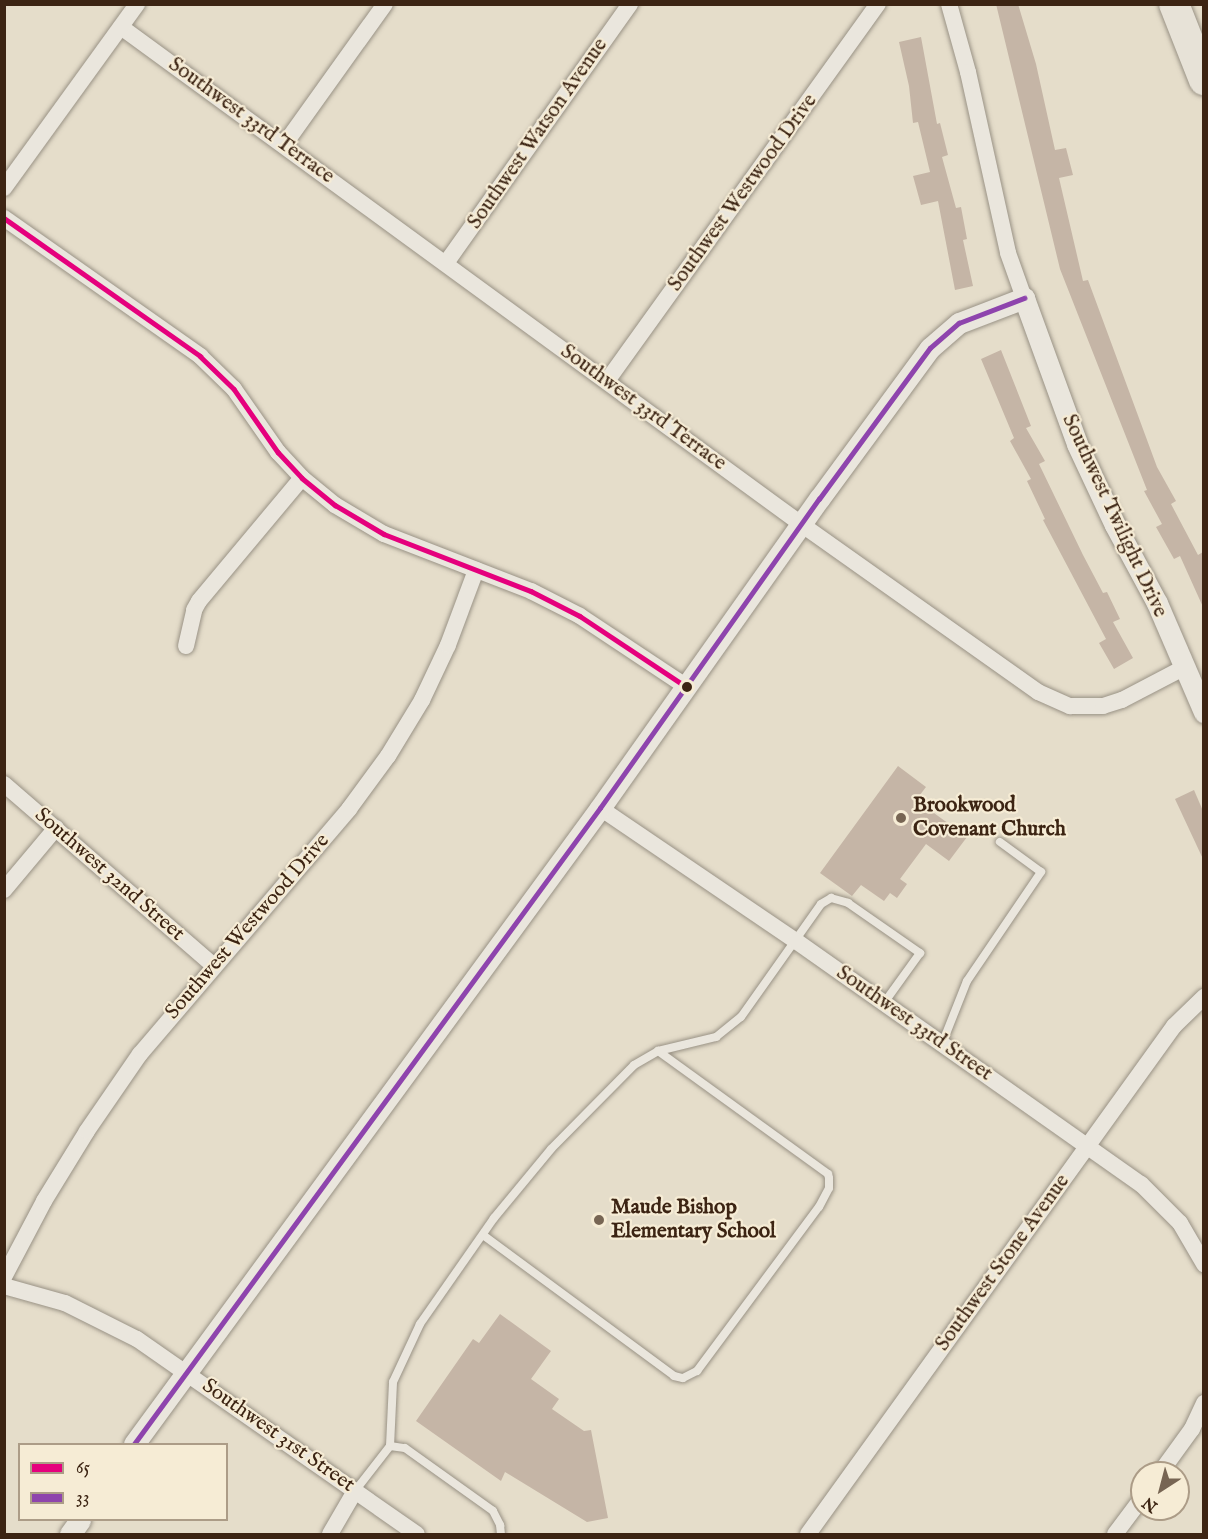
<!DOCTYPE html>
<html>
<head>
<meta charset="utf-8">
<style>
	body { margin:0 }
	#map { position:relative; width:1208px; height:1539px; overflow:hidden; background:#e5ddca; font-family:"IM FELL English",serif }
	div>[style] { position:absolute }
	.building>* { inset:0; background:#c5b5a6 }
	.roads { filter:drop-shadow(0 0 2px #999285) drop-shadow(0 0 2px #999285) }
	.service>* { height:8px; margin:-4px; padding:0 4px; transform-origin:4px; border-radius:4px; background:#eae6dd }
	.minor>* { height:16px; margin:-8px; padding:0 8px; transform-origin:8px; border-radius:8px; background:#eae6dd }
	.tertiary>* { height:21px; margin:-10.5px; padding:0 10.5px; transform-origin:10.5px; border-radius:10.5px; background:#eae6dd }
	.motorway>* { height:30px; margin:-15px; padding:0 15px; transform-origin:15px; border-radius:15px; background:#e7e2d7 }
	.bus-1>* { height:4.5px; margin:-2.25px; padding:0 2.25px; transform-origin:2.25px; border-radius:2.25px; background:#e5007d }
	.bus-2>* { height:4.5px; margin:-2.25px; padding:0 2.25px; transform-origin:2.25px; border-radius:2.25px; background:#8e44ad }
	.dots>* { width:16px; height:16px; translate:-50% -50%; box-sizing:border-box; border:3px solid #f6ecd5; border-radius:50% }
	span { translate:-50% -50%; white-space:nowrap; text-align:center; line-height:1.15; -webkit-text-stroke:4.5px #f6ecd5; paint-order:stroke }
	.street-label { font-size:21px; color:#3c2413 }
	.poi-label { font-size:21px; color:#3c2413; font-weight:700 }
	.left { translate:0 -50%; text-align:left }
	.frame { position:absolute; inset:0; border:6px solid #3c2413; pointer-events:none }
	.legend { position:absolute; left:18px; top:1443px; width:210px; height:78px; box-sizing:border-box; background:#f6ecd5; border:2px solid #ac9c87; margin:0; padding:8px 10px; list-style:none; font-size:18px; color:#3c2413 }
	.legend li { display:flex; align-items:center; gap:12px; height:30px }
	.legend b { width:30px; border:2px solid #ac9c87 }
	.north { position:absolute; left:1130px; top:1461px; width:60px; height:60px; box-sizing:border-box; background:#f6ecd5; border:2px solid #ac9c87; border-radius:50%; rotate:216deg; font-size:16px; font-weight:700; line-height:24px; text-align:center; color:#3c2413 }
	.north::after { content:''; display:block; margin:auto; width:21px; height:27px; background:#776553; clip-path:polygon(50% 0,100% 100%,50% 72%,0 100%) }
</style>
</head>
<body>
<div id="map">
	<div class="building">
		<div style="clip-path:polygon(996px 4px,1018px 4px,1036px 64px,1055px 150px,1066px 148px,1073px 175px,1059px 178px,1083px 281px,1088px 280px,1157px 467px,1176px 501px,1171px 504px,1198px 555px,1203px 552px,1203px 607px,1180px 556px,1174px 559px,1156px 527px,1162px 524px,1144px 491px,1147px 490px,1060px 269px)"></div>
		<div style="clip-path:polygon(921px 37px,937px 124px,940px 123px,948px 155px,942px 157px,956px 208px,961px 207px,967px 239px,963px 240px,973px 286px,955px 290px,938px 201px,921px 205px,913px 176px,930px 172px,918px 122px,913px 123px,909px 86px,899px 42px)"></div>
		<div style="clip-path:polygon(1001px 350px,1031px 426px,1026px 428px,1045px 461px,1039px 464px,1083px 555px,1103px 593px,1107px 592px,1120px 619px,1113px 622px,1133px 658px,1114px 669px,1099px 643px,1106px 639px,1043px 520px,1045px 519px,1027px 481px,1031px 479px,1010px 441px,1014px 438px,981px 359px)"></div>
		<div style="clip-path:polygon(898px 766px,926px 787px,916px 800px,967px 837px,949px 861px,926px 844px,900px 879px,907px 884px,897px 898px,890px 893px,884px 901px,861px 885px,852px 896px,820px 873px)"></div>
		<div style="clip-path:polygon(1194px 790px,1203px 811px,1203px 859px,1175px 799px)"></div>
		<div style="clip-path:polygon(500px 1314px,551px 1351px,531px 1379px,559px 1399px,552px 1409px,584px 1431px,591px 1430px,608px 1518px,587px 1522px,505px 1472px,501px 1481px,416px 1421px,473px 1339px,479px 1343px)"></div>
	</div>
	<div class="roads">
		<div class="service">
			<div style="left:942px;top:1044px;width:68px;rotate:-68.4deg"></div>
			<div style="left:967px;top:981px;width:132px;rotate:-55.8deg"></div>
			<div style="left:1041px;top:872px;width:51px;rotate:-143.8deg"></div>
			<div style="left:483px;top:1235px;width:237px;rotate:36.4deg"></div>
			<div style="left:674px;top:1376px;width:9px;rotate:13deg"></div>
			<div style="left:683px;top:1378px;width:16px;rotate:-27deg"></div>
			<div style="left:697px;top:1371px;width:204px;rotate:-53.4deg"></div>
			<div style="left:819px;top:1207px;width:21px;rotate:-62deg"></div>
			<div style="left:829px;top:1188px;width:10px;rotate:-90deg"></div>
			<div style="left:829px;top:1178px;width:4px;rotate:-104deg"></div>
			<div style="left:828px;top:1174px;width:210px;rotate:-144.1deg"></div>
			<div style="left:390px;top:1446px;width:64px;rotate:-87.3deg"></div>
			<div style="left:393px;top:1382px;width:64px;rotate:-65deg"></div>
			<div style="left:420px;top:1324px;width:129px;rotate:-55.1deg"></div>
			<div style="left:494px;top:1218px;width:89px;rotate:-50.4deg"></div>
			<div style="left:551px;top:1149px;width:118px;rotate:-45.3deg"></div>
			<div style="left:634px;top:1065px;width:28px;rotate:-30deg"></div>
			<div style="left:658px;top:1051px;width:60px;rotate:-13.6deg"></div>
			<div style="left:716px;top:1037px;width:32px;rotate:-39deg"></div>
			<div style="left:741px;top:1017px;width:138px;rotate:-54.7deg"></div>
			<div style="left:821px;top:904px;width:12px;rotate:-31deg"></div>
			<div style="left:831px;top:898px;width:18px;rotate:16deg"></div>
			<div style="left:848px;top:903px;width:88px;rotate:34.8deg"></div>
			<div style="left:920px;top:953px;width:62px;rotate:125.8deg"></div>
			<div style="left:355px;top:1491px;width:57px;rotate:-52.1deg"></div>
			<div style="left:390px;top:1446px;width:15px;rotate:8deg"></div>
			<div style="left:405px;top:1448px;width:108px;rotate:35.6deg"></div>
			<div style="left:493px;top:1511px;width:16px;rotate:63deg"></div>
			<div style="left:500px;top:1525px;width:9px;rotate:84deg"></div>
		</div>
		<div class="minor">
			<div style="left:949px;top:4px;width:71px;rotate:74.4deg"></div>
			<div style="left:968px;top:72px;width:185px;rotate:77.5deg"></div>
			<div style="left:1008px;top:253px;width:48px;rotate:70.4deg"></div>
			<div style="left:121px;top:27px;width:842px;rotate:36.16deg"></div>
			<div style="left:801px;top:524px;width:291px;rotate:35.3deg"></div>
			<div style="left:1038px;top:692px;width:35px;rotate:24deg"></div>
			<div style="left:1070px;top:706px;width:33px"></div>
			<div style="left:1103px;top:706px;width:20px;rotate:-18deg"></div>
			<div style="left:1122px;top:700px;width:71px;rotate:-27.6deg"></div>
			<div style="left:284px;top:145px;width:173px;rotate:-54.4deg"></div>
			<div style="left:4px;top:188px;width:227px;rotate:-54.1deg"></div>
			<div style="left:4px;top:218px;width:240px;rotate:35.1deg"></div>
			<div style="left:200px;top:356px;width:47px;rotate:44.1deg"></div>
			<div style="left:234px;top:389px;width:77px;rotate:55.1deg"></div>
			<div style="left:278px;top:452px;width:35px;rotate:47deg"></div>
			<div style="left:302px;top:478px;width:43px;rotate:39.3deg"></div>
			<div style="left:335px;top:505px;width:57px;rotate:30.6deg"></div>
			<div style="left:384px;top:534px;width:158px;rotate:21.2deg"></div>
			<div style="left:531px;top:591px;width:55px;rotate:27deg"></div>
			<div style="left:580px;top:616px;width:128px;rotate:33.6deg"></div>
			<div style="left:446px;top:263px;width:318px;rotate:-54.6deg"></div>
			<div style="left:607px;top:381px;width:464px;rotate:-54.3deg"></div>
			<div style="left:186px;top:646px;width:37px;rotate:-77deg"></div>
			<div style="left:194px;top:610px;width:10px;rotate:-61deg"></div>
			<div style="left:199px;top:601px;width:160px;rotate:-50.1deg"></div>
			<div style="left:4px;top:784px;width:276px;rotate:40.9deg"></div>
			<div style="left:600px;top:808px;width:237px;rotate:34.2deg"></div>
			<div style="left:796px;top:941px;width:422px;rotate:35.2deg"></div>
			<div style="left:1141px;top:1184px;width:55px;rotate:45deg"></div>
			<div style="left:1180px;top:1223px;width:48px;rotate:59.7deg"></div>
			<div style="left:4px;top:890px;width:81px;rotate:-50deg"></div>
			<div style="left:4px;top:1277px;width:86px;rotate:-62.2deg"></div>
			<div style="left:44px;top:1201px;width:82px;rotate:-58.4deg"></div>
			<div style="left:87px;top:1131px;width:93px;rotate:-55.5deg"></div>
			<div style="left:140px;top:1054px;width:322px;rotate:-49.5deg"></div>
			<div style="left:349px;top:809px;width:66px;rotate:-53.7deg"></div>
			<div style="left:388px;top:756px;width:66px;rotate:-58.7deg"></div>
			<div style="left:422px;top:700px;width:61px;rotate:-64.7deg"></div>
			<div style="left:448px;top:645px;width:80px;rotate:-69.5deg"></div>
			<div style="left:4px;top:1286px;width:63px;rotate:15.6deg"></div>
			<div style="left:65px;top:1303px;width:80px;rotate:26.6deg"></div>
			<div style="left:137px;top:1339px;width:341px;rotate:34.9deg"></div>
			<div style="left:1160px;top:1473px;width:54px;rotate:-54deg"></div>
			<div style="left:1192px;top:1429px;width:29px;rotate:-65deg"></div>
			<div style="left:330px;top:1534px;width:50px;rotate:-59.8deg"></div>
			<div style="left:808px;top:1534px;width:626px;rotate:-54.23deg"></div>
			<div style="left:1174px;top:1026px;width:42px;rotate:-44deg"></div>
			<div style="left:1115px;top:1534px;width:45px;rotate:-53.1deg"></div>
		</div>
		<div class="tertiary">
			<div style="left:134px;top:1444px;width:788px;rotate:-53.77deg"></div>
			<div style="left:600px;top:808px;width:379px;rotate:-54.7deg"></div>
			<div style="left:819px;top:499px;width:187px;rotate:-53.7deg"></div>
			<div style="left:930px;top:348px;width:38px;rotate:-41deg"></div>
			<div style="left:959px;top:323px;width:70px;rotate:-21deg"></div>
			<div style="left:1024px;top:298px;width:155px;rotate:70deg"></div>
			<div style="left:1077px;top:444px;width:89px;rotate:64.9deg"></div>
			<div style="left:1115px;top:525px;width:89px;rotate:61.7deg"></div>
			<div style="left:1157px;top:603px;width:119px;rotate:66.7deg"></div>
			<div style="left:70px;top:1534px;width:17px;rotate:-54deg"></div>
		</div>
		<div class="motorway">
			<div style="left:1174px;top:4px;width:82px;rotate:68.5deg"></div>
		</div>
	</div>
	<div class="bus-1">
		<div style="left:4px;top:218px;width:240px;rotate:35.1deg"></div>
		<div style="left:200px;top:356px;width:47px;rotate:44.1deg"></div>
		<div style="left:234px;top:389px;width:77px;rotate:55.1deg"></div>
		<div style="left:278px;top:452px;width:35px;rotate:47deg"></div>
		<div style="left:302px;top:478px;width:43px;rotate:39.3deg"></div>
		<div style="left:335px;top:505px;width:57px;rotate:30.6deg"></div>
		<div style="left:384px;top:534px;width:158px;rotate:21.2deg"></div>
		<div style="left:531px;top:591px;width:55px;rotate:27deg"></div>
		<div style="left:580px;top:616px;width:128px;rotate:33.6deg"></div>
	</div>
	<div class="bus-2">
		<div style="left:134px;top:1444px;width:788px;rotate:-53.77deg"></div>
		<div style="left:600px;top:808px;width:379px;rotate:-54.7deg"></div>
		<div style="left:819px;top:499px;width:187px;rotate:-53.7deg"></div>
		<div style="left:930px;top:348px;width:38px;rotate:-41deg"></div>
		<div style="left:959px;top:323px;width:70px;rotate:-21deg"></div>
	</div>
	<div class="dots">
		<div style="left:687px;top:687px;background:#3c2413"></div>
		<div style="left:901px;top:818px;background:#776553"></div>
		<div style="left:599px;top:1220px;background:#776553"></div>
	</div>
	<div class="street-label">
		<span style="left:251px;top:121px;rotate:36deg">Southwest 33rd Terrace</span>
		<span style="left:538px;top:134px;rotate:-55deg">Southwest Watson Avenue</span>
		<span style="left:743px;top:193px;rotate:-54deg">Southwest Westwood Drive</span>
		<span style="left:643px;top:408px;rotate:36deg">Southwest 33rd Terrace</span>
		<span style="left:1114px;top:516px;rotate:65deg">Southwest Twilight Drive</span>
		<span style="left:109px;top:875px;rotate:41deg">Southwest 32nd Street</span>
		<span style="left:248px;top:927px;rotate:-49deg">Southwest Westwood Drive</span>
		<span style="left:914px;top:1024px;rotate:35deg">Southwest 33rd Street</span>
		<span style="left:1003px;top:1263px;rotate:-54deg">Southwest Stone Avenue</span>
		<span style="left:278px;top:1436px;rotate:35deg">Southwest 31st Street</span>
	</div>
	<div class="poi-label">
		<span class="left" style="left:913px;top:818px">Brookwood<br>Covenant Church</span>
		<span class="left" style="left:611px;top:1220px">Maude Bishop<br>Elementary School</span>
	</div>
	<div class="frame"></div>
	<ul class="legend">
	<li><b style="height:8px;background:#e5007d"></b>65</li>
	<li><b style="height:8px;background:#8e44ad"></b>33</li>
	</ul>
	<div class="north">N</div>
</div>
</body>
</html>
